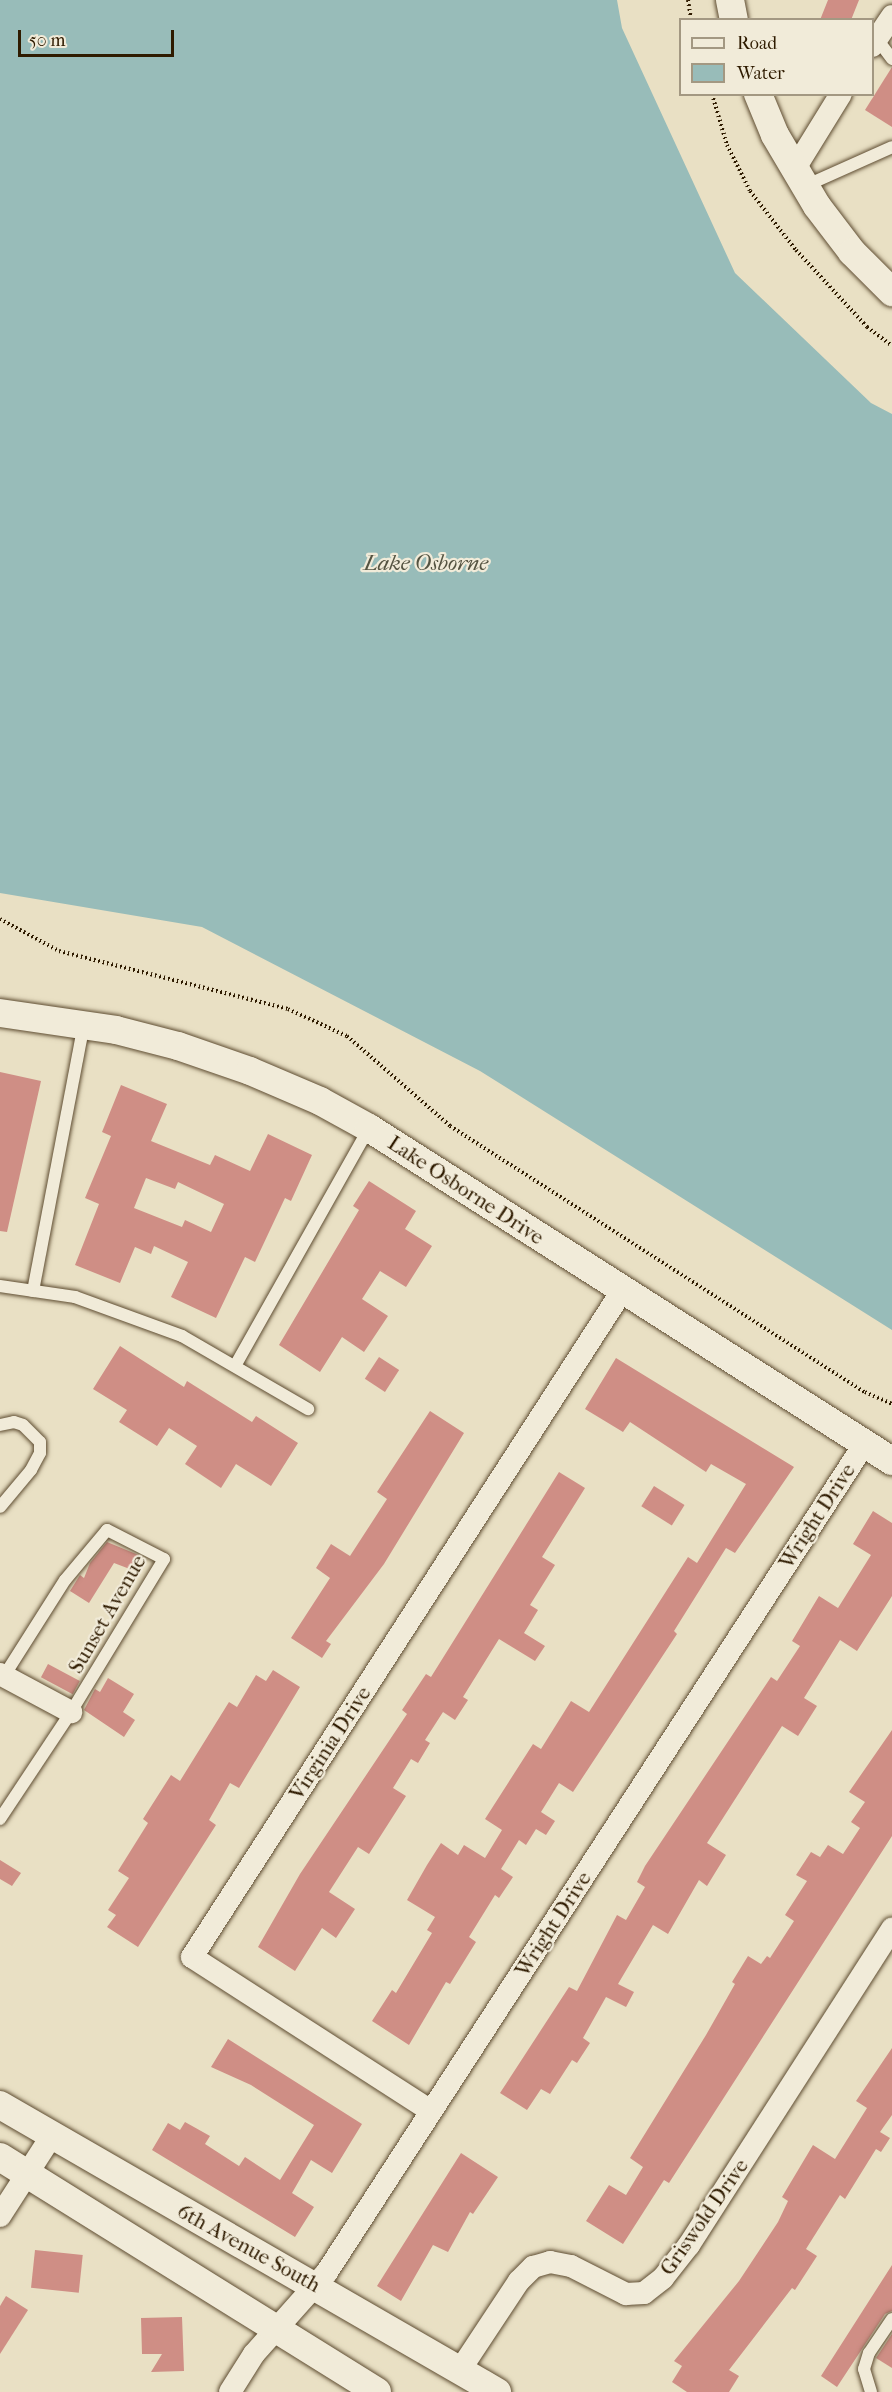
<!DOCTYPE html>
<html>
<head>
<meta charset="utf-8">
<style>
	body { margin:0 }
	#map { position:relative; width:892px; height:2392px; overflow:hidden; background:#e9e0c4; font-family:"IM FELL French Canon",serif }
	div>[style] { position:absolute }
	.water>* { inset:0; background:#98bcb9 }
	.building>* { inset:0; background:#cf8e85; transform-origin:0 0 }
	.path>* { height:4px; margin-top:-2px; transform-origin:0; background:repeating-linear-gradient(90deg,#2f1b00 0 1.5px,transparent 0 4.5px) }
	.roads { filter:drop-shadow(0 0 2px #5e4c31) drop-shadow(0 0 2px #5e4c31) }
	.service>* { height:12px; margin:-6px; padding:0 6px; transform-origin:6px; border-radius:6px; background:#f1ebd9 }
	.minor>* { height:22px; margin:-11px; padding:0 11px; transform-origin:11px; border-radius:11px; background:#f1ebd9 }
	.tertiary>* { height:28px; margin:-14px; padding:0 14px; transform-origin:14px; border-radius:14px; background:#f1ebd9 }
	span { translate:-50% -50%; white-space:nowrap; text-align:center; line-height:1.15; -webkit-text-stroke:4.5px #f1ebd9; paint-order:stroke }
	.street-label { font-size:21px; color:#2f1b00 }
	.water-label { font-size:22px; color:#545341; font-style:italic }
	.legend { position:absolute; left:679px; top:18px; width:195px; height:78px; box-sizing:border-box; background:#f1ebd9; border:2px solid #a39882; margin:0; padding:8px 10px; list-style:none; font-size:18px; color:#2f1b00 }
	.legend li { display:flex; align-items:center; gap:12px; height:30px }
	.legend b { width:30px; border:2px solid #a39882 }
	.scale { position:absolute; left:18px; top:30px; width:156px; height:27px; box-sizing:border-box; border:3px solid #2f1b00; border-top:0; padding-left:8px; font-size:18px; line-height:21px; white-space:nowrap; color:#2f1b00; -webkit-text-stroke:4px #f1ebd9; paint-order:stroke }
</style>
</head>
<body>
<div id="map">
	<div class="water">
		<div style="clip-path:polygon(0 0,617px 0,622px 28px,735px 273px,871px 403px,892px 414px,892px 1330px,480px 1071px,202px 927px,0 893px)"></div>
	</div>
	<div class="building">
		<div style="clip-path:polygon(828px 0,859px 0,851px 20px,820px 20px)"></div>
		<div style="clip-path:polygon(892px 67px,892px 127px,865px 110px)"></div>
		<div style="clip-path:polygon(0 1072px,41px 1081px,7px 1232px,0 1231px)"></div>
		<div style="clip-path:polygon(evenodd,121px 1085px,167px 1104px,151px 1141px,210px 1165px,215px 1155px,250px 1171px,268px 1134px,312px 1155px,291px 1201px,285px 1198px,255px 1262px,245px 1257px,216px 1318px,171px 1297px,188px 1262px,154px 1246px,151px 1254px,135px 1247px,120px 1283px,75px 1265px,99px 1204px,85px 1198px,111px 1136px,102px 1132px,121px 1085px,146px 1178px,175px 1189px,178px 1182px,224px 1204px,211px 1232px,185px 1220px,182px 1227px,134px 1208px,146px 1178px)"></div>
		<div style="clip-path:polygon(369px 1181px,416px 1211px,405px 1229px,432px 1246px,406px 1287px,380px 1271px,362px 1299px,388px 1316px,364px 1352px,342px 1337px,320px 1372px,279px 1345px,359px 1210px,353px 1206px)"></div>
		<div style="clip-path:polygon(120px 1346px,184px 1387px,187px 1381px,252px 1422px,256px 1416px,298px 1443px,271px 1486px,236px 1464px,221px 1488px,185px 1464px,197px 1446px,169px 1428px,157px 1446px,119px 1422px,127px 1410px,93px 1389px)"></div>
		<div style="left:379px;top:1357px;width:24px;height:26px;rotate:33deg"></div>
		<div style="clip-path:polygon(616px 1358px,794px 1467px,735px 1553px,726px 1548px,674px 1631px,677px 1634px,573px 1792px,559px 1783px,541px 1812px,555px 1821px,546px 1835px,536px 1829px,526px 1845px,519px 1840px,501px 1869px,513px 1877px,499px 1898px,495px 1895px,469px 1937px,476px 1942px,450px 1984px,446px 1982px,409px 2045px,372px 2021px,392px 1990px,396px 1993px,432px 1933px,427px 1930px,435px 1917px,407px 1900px,427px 1865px,441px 1843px,458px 1855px,464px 1845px,485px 1858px,502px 1830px,485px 1819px,533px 1744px,541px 1749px,571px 1701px,589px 1712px,688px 1557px,697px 1563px,746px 1484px,711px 1464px,706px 1472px,630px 1422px,623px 1432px,585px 1409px)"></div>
		<div style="clip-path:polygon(430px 1411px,464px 1433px,384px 1564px,326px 1641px,331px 1644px,322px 1658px,291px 1638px,330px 1578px,316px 1568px,331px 1544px,350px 1556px,387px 1499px,377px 1492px)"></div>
		<div style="clip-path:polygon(559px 1472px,585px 1488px,542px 1557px,555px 1565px,530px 1605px,538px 1610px,524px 1633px,545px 1646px,535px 1661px,499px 1639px,463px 1697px,468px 1700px,455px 1720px,443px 1712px,425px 1740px,430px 1743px,418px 1763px,411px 1759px,393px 1788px,406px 1796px,369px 1854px,358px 1847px,329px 1892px,355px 1909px,336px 1938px,322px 1928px,295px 1971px,258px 1947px,300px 1874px,407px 1714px,402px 1710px,426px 1674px,431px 1677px)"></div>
		<div style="left:654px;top:1486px;width:36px;height:24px;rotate:32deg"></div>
		<div style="clip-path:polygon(873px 1511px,892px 1523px,892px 1596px,857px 1651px,840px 1640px,804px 1698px,817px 1706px,798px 1736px,782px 1726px,707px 1843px,726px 1855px,707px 1886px,699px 1880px,668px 1934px,653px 1925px,618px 1984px,634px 1992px,626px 2007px,606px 1997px,583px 2038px,590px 2043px,577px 2063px,572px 2060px,550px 2094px,541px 2089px,527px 2110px,500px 2093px,569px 1987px,577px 1991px,617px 1915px,626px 1920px,645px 1887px,637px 1882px,645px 1866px,771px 1677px,777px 1681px,800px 1646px,792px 1641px,819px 1596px,838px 1608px,871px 1555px,853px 1544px)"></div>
		<div style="clip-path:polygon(107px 1542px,141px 1556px,135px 1571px,114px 1563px,89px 1603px,70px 1591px,80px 1575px,84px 1578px,90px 1563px)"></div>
		<div style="left:48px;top:1664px;width:36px;height:15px;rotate:28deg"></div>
		<div style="clip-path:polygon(273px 1670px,300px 1687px,239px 1788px,230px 1783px,209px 1820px,216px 1825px,138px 1947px,107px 1927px,116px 1915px,108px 1910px,129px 1878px,118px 1871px,148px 1823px,143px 1819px,171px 1775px,180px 1781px,229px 1702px,237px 1707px,256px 1675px,266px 1681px)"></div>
		<div style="clip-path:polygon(108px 1678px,134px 1694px,123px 1712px,135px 1720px,124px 1737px,84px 1710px,95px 1689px,100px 1692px)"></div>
		<div style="clip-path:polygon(892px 1730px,892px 1836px,669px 2183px,664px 2180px,623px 2244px,586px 2221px,609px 2185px,626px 2195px,643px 2167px,630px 2158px,706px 2035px,735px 1984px,732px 1982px,748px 1956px,761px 1964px,767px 1956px,770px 1958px,794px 1921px,785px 1915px,807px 1881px,796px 1875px,811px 1852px,820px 1857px,828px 1845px,843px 1854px,860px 1828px,851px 1822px,865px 1802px,849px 1792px)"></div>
		<div style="clip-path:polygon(0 1860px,21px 1873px,12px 1886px,0 1879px)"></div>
		<div style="clip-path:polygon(228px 2039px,362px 2124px,332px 2173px,311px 2160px,292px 2193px,314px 2207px,295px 2237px,152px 2150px,168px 2123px,180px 2130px,185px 2122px,210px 2136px,205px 2144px,239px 2166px,245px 2157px,280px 2180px,314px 2125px,251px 2085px,211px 2067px)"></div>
		<div style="clip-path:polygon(892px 2048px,892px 2115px,880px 2132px,890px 2138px,881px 2152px,876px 2149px,845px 2199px,840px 2195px,806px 2249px,817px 2256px,795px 2290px,792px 2288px,729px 2370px,739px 2376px,729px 2392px,687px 2392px,672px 2382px,682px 2366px,674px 2361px,739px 2281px,778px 2222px,788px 2201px,782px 2197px,813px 2145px,835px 2159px,867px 2108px,856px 2101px)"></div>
		<div style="clip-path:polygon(461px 2153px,498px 2177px,473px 2214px,470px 2212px,448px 2252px,433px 2245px,401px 2301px,377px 2286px)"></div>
		<div style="left:35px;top:2250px;width:48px;height:38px;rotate:6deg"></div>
		<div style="clip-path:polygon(892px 2265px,892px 2311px,885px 2314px,837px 2387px,821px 2376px)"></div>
		<div style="clip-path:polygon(6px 2296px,28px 2310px,0 2354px,0 2306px)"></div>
		<div style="clip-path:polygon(182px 2317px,184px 2371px,151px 2372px,162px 2354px,142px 2354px,141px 2318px)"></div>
		<div style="clip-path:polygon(892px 2334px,892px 2368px,876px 2358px)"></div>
	</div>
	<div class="path">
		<div style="left:688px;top:0;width:20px;rotate:81deg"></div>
		<div style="left:712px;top:94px;width:53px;rotate:73.6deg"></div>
		<div style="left:727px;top:145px;width:51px;rotate:63.4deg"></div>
		<div style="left:750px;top:191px;width:75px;rotate:52.1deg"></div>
		<div style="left:796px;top:250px;width:105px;rotate:47.3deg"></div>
		<div style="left:867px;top:327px;width:31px;rotate:37deg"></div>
		<div style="left:0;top:919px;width:67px;rotate:28.5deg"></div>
		<div style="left:59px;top:951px;width:236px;rotate:14.2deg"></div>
		<div style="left:288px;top:1009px;width:65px;rotate:24.6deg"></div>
		<div style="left:347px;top:1036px;width:137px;rotate:41.1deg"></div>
		<div style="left:450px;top:1126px;width:493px;rotate:32.7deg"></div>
		<div style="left:865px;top:1392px;width:30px;rotate:24deg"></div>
	</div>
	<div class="roads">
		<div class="service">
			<div style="left:877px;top:39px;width:25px;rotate:53deg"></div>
			<div style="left:805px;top:186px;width:95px;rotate:-24.1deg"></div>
			<div style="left:0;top:1286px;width:76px;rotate:8.3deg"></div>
			<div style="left:75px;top:1297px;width:114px;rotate:20deg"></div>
			<div style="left:182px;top:1336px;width:146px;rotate:30.1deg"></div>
			<div style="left:33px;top:1291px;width:272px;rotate:-79.2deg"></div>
			<div style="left:235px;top:1366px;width:273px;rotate:-60.6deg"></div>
			<div style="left:0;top:1425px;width:14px;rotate:-12deg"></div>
			<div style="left:14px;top:1422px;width:9px;rotate:18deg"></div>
			<div style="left:23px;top:1425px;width:24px;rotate:45deg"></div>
			<div style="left:40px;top:1442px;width:11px;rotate:90deg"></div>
			<div style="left:40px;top:1453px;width:19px;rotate:118deg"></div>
			<div style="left:31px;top:1470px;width:48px;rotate:130deg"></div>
			<div style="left:0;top:1819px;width:128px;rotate:-56.4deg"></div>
			<div style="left:71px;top:1712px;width:179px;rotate:-58.7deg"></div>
			<div style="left:164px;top:1559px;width:64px;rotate:-153deg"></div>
			<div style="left:107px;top:1530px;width:65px;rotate:130deg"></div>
			<div style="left:65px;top:1580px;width:114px;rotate:122.4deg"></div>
			<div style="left:871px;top:2392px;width:24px;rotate:-107deg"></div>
			<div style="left:864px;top:2369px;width:17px;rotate:-73deg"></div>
			<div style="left:869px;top:2353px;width:41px;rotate:-55.9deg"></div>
		</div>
		<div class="minor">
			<div style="left:872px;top:46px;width:36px;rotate:-56deg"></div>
			<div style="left:794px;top:170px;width:89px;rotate:-58.3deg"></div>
			<div style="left:0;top:1674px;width:81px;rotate:28.2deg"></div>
			<div style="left:431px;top:2111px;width:284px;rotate:-147.2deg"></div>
			<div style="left:192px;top:1957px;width:793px;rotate:-57.15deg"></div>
			<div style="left:0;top:2216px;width:94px;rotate:-57.2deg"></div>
			<div style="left:460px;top:2370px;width:107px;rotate:-56.5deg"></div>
			<div style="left:519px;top:2281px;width:20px;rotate:-45deg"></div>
			<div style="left:533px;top:2267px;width:18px;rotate:-16deg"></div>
			<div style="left:550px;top:2262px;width:21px;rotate:11deg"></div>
			<div style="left:571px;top:2266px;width:62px;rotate:27deg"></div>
			<div style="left:626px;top:2294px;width:18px;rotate:-3deg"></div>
			<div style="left:644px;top:2293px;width:24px;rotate:-38deg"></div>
			<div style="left:663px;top:2278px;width:42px;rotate:-51.8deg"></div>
			<div style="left:689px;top:2245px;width:376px;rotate:-57.3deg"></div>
			<div style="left:230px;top:2392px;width:45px;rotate:-57.7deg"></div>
			<div style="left:254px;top:2354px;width:110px;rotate:-48.3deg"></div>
			<div style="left:327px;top:2272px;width:985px;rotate:-57.02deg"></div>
		</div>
		<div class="tertiary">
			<div style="left:730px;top:0;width:20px;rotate:79deg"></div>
			<div style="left:758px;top:94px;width:44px;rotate:67.5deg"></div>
			<div style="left:775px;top:135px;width:82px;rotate:59.4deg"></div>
			<div style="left:817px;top:206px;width:58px;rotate:52.7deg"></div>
			<div style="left:852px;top:252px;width:57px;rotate:45deg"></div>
			<div style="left:0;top:1013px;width:117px;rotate:8.3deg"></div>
			<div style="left:116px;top:1030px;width:64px;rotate:14.5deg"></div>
			<div style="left:178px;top:1046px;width:76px;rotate:19.1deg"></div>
			<div style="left:250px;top:1071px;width:76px;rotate:23.2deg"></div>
			<div style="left:320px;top:1101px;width:56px;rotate:28.9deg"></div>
			<div style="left:369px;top:1128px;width:620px;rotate:32.49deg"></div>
			<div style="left:0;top:2105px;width:574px;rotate:30deg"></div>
			<div style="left:0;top:2157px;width:444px;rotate:31.9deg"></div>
		</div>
	</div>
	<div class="street-label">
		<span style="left:466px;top:1190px;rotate:33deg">Lake Osborne Drive</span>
		<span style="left:817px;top:1516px;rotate:-57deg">Wright Drive</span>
		<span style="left:107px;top:1614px;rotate:-60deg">Sunset Avenue</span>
		<span style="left:330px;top:1743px;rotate:-57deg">Virginia Drive</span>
		<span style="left:553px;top:1924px;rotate:-57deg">Wright Drive</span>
		<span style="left:704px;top:2217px;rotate:-55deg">Griswold Drive</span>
		<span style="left:249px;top:2248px;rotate:29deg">6th Avenue South</span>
	</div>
	<div class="water-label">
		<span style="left:426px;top:564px">Lake Osborne</span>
	</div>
	<ul class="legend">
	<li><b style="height:8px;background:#f1ebd9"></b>Road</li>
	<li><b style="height:16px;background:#98bcb9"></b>Water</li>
	</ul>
	<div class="scale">50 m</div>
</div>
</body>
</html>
